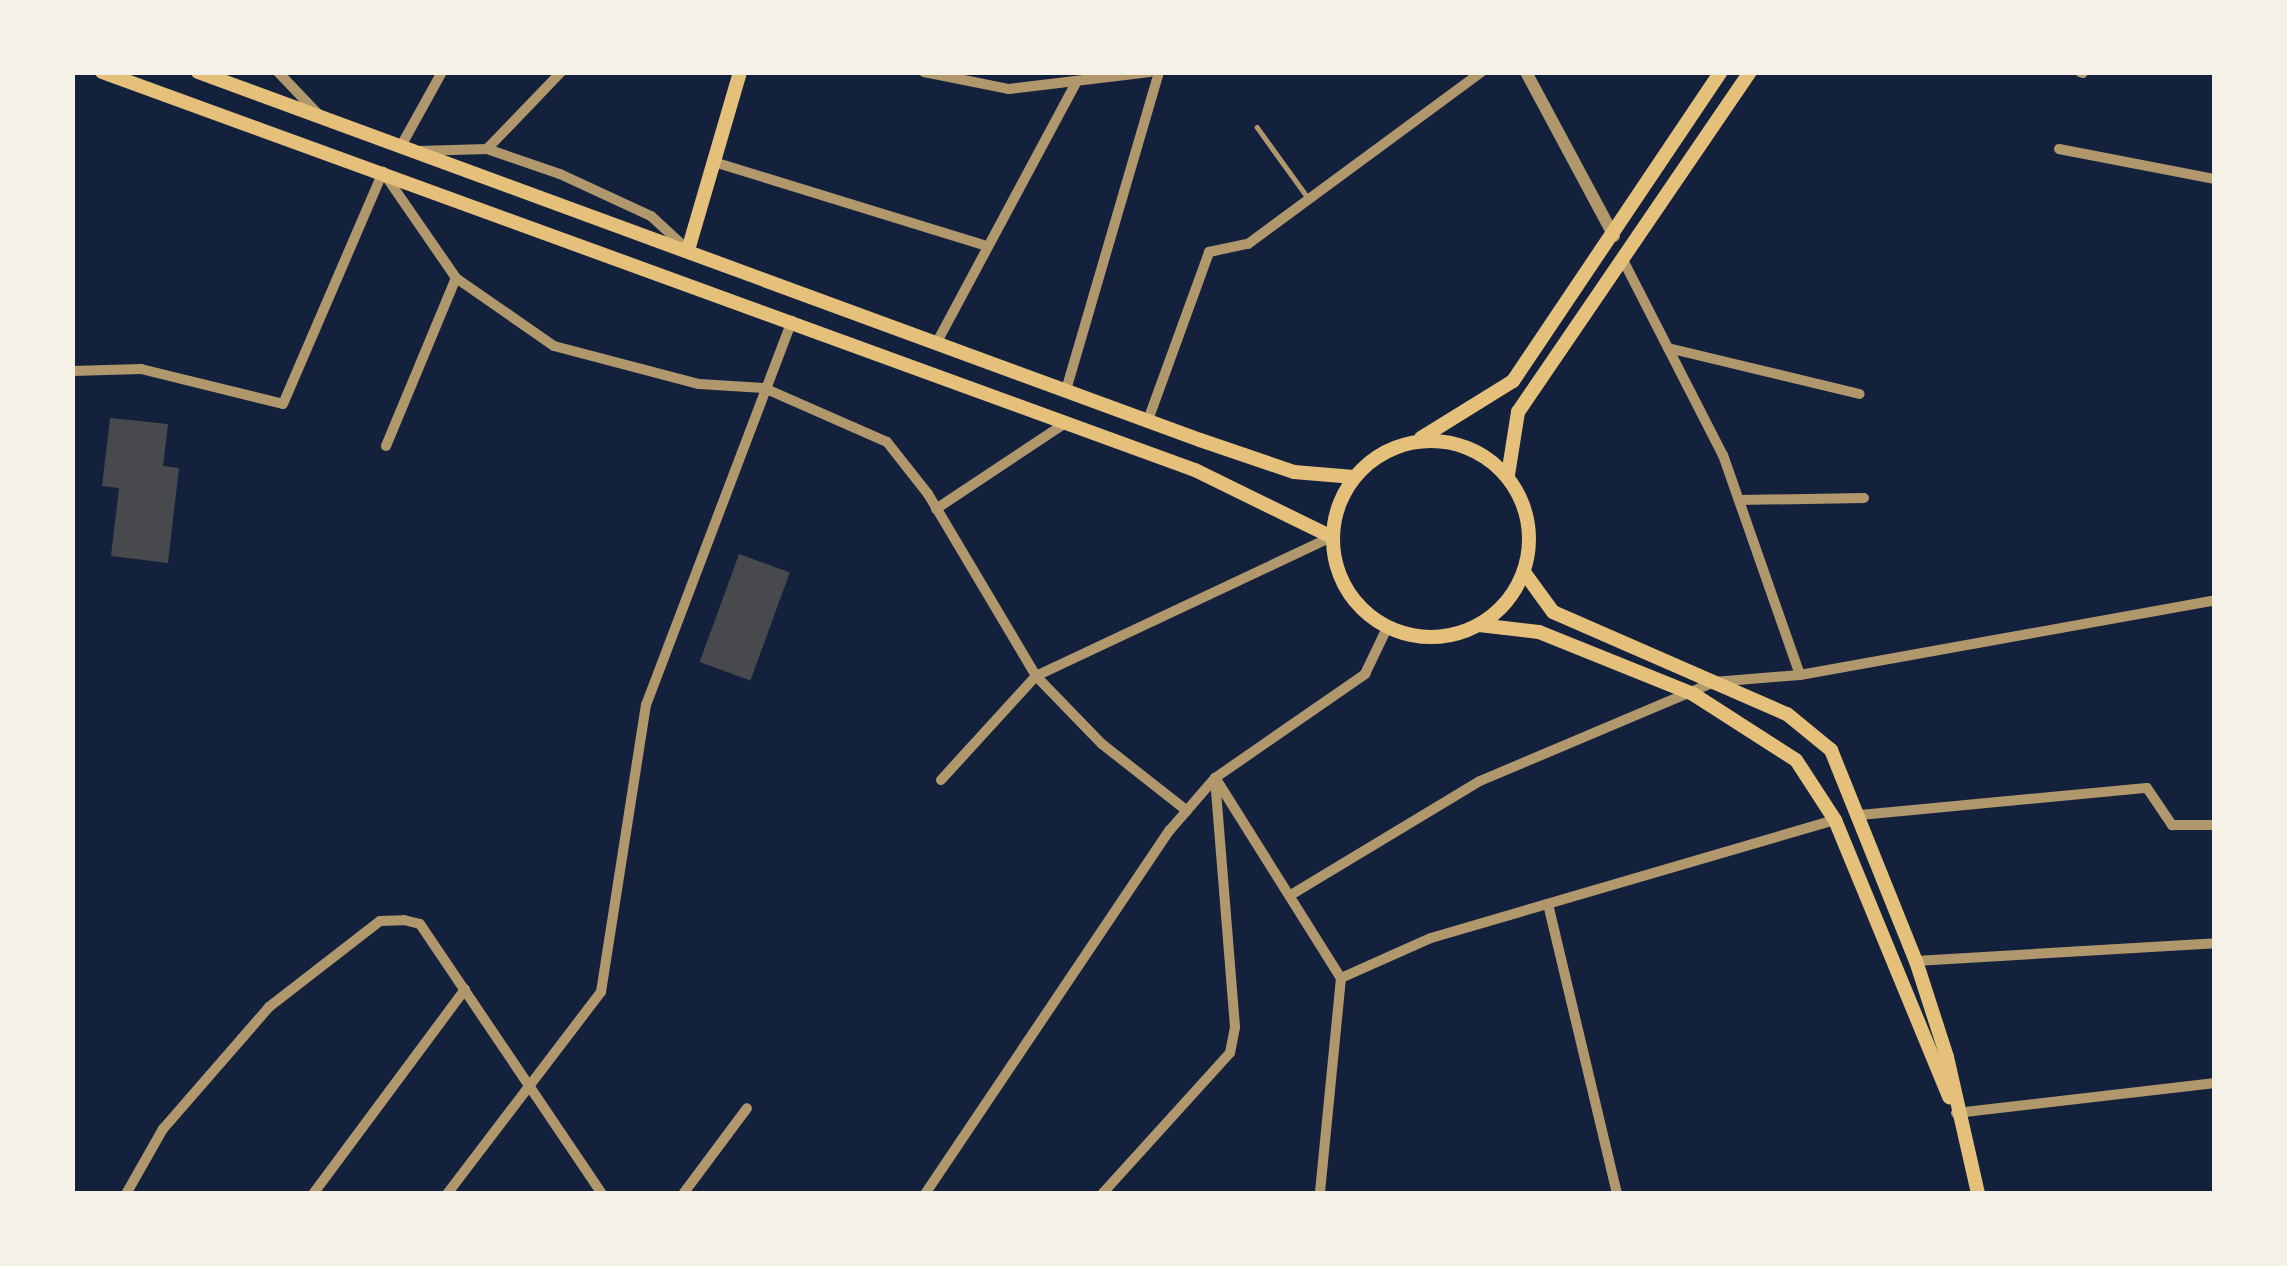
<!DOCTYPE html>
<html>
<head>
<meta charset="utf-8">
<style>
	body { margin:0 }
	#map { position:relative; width:2287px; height:1266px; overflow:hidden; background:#14213d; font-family:"Fira Sans Condensed",sans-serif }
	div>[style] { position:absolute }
	.building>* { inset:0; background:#48494c; transform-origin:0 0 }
	.service>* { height:4.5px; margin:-2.25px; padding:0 2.25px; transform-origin:2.25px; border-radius:2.25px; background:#b1986c }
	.minor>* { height:10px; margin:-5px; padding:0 5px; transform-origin:5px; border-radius:5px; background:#b1986c }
	.tertiary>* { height:12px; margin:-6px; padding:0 6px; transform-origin:6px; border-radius:6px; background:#b1986c }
	.secondary>* { height:14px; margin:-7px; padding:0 7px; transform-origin:7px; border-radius:7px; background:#e5c07b }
	.secondary>.ring { margin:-7px; padding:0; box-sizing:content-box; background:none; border:14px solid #e5c07b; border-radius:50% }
	span { translate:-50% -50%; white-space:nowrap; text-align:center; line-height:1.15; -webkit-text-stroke:9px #f6f1e7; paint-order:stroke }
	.frame { position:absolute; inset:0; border:75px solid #f6f1e7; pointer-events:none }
</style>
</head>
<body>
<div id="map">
	<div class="building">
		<div style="clip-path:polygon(110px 418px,168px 424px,163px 466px,179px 468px,168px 563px,111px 556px,119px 488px,102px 486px)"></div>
		<div style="left:739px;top:554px;width:54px;height:115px;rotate:20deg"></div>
	</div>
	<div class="service">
		<div style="left:1257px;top:127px;width:89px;rotate:54.2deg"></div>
	</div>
	<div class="minor">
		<div style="left:278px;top:72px;width:57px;rotate:46.4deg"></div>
		<div style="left:924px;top:72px;width:87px;rotate:11.3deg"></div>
		<div style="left:1009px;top:89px;width:142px;rotate:-6.9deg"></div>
		<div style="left:2080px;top:72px;width:3px;rotate:18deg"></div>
		<div style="left:401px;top:146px;width:85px;rotate:-61deg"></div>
		<div style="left:487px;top:149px;width:107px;rotate:-46.1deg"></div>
		<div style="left:2059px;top:149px;width:159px;rotate:10.9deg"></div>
		<div style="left:418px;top:151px;width:69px;rotate:-1.7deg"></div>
		<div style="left:487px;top:149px;width:77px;rotate:18.9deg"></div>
		<div style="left:560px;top:174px;width:100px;rotate:24.8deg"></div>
		<div style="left:651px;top:216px;width:50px;rotate:42.6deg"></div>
		<div style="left:714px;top:162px;width:282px;rotate:17.1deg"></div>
		<div style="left:385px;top:175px;width:125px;rotate:55.4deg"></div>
		<div style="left:456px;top:278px;width:119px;rotate:34.8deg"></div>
		<div style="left:554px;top:346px;width:150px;rotate:14.7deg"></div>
		<div style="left:699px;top:384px;width:65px;rotate:3.5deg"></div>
		<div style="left:764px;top:388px;width:134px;rotate:23.7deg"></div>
		<div style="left:887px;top:442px;width:66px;rotate:51.7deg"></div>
		<div style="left:928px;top:494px;width:212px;rotate:59.3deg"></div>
		<div style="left:1036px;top:676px;width:95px;rotate:45.9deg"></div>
		<div style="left:1102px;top:744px;width:108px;rotate:38.2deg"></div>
		<div style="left:1623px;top:260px;width:219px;rotate:62.9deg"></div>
		<div style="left:1723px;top:455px;width:233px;rotate:70.7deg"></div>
		<div style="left:937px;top:342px;width:292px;rotate:-61.8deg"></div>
		<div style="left:1668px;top:348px;width:197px;rotate:13.5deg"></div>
		<div style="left:72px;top:371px;width:69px;rotate:-1.7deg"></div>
		<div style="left:141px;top:369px;width:146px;rotate:13.8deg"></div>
		<div style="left:283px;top:404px;width:253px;rotate:-66.7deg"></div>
		<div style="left:1066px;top:390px;width:331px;rotate:-73.7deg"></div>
		<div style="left:1148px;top:420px;width:179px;rotate:-70deg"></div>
		<div style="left:1209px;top:252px;width:40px;rotate:-12deg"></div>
		<div style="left:1248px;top:244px;width:290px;rotate:-36.4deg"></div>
		<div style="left:386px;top:446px;width:182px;rotate:-67.4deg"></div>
		<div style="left:1739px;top:500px;width:125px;rotate:-0.9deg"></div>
		<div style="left:936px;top:509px;width:157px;rotate:-33.6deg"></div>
		<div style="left:1216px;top:779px;width:235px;rotate:57.9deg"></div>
		<div style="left:1341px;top:978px;width:217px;rotate:95.6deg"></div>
		<div style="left:941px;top:780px;width:141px;rotate:-47.6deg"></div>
		<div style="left:1036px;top:676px;width:327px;rotate:-25.2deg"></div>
		<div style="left:1860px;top:815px;width:288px;rotate:-5.4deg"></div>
		<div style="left:2147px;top:788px;width:45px;rotate:56deg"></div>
		<div style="left:2172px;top:825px;width:43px"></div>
		<div style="left:1294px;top:893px;width:217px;rotate:-31.1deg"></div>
		<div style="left:1480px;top:781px;width:254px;rotate:-22.9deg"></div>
		<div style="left:1714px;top:682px;width:86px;rotate:-4.7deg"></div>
		<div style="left:1800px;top:675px;width:422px;rotate:-10.2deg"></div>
		<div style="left:1548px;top:904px;width:298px;rotate:76.6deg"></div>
		<div style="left:1916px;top:961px;width:300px;rotate:-3.4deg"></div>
		<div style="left:1341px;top:978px;width:98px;rotate:-24deg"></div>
		<div style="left:1431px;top:938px;width:421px;rotate:-16.3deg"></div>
		<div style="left:1956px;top:1113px;width:261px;rotate:-6.6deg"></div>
		<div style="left:126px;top:1194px;width:75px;rotate:-60.4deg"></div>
		<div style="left:163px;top:1129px;width:162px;rotate:-49deg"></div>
		<div style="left:269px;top:1007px;width:140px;rotate:-37.8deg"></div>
		<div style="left:380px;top:921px;width:24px;rotate:-2deg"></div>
		<div style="left:404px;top:920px;width:16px;rotate:14deg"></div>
		<div style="left:420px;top:924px;width:326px;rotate:56deg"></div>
		<div style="left:313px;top:1194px;width:255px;rotate:-53.4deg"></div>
		<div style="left:447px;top:1194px;width:254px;rotate:-52.7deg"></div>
		<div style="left:601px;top:992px;width:291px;rotate:-81.1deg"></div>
		<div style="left:646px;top:705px;width:411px;rotate:-69.2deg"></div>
		<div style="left:683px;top:1194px;width:107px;rotate:-53.3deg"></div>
		<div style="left:925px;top:1194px;width:439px;rotate:-56.1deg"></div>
		<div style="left:1170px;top:830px;width:69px;rotate:-49.1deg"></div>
		<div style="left:1215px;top:778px;width:183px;rotate:-34.7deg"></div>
		<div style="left:1365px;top:674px;width:51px;rotate:-64.4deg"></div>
		<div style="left:1102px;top:1194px;width:190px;rotate:-47.8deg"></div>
		<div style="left:1230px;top:1053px;width:26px;rotate:-79deg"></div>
		<div style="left:1235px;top:1027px;width:250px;rotate:-94.6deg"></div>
	</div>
	<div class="tertiary">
		<div style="left:1526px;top:72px;width:186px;rotate:61.8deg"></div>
	</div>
	<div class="secondary">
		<div style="left:102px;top:72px;width:1163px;rotate:20.01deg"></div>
		<div style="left:1195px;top:470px;width:153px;rotate:26.1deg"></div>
		<div style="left:198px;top:72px;width:1067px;rotate:20.17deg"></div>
		<div style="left:1200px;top:440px;width:99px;rotate:18.8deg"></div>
		<div style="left:1294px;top:472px;width:60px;rotate:4.8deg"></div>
		<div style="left:688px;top:250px;width:185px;rotate:-73.7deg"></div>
		<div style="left:1421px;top:438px;width:108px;rotate:-31.8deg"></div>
		<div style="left:1513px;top:381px;width:372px;rotate:-56.1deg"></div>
		<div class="ring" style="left:1333px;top:441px;width:182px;height:182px"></div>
		<div style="left:1508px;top:475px;width:64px;rotate:-81deg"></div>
		<div style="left:1518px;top:412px;width:412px;rotate:-55.7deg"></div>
		<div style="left:1524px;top:572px;width:49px;rotate:54.1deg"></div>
		<div style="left:1553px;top:612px;width:255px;rotate:23.6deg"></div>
		<div style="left:1787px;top:714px;width:57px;rotate:39.3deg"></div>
		<div style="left:1831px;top:750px;width:227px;rotate:68.1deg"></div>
		<div style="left:1916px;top:961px;width:101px;rotate:72.1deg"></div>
		<div style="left:1947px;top:1057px;width:140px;rotate:77.2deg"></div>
		<div style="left:1479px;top:625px;width:60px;rotate:6.7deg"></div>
		<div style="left:1539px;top:632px;width:166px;rotate:21.9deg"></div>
		<div style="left:1693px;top:694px;width:122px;rotate:32.7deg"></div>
		<div style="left:1796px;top:760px;width:72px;rotate:57deg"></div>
		<div style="left:1835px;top:820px;width:300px;rotate:67.6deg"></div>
	</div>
	<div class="frame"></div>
</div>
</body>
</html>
